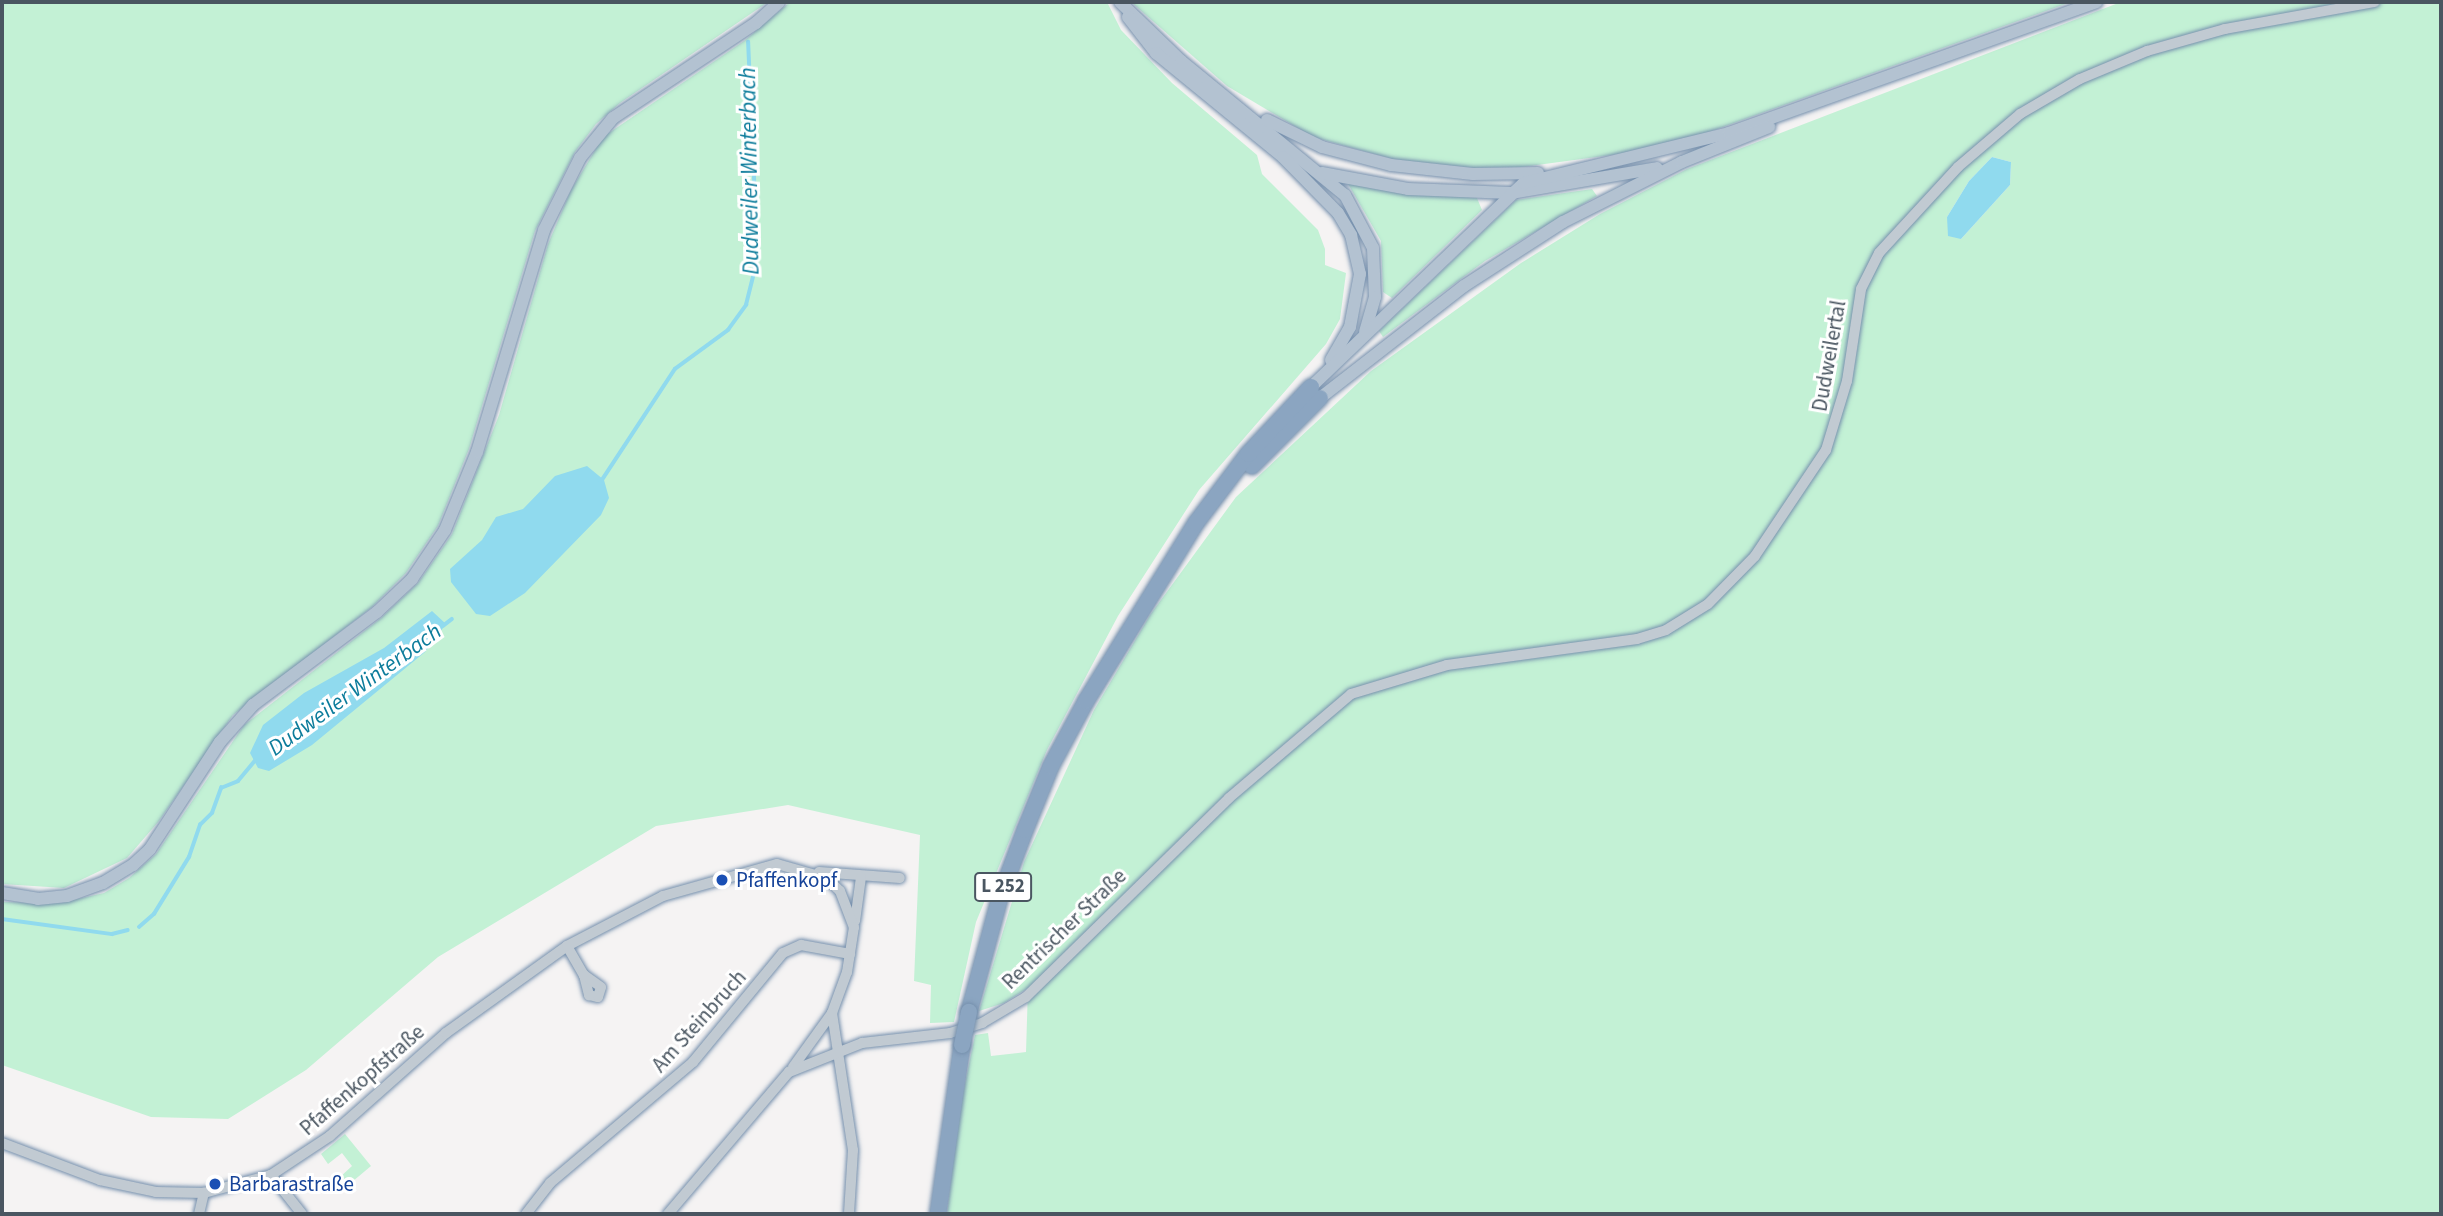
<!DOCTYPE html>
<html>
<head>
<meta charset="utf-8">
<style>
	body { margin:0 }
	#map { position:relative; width:2443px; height:1216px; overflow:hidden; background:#f5f3f3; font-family:"Source Sans 3",sans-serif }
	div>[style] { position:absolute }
	.green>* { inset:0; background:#c3f1d5 }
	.water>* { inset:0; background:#90daee }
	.stream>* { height:3.5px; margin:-1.75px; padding:0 1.75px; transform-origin:1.75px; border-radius:1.75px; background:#90daee }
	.roads { filter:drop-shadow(0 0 2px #7690ad) drop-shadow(0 0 2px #7690ad) }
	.minor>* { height:10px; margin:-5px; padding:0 5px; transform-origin:5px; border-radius:5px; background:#c1cad2 }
	.major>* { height:12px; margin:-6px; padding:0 6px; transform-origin:6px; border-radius:6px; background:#b3c2d1 }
	.highway>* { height:16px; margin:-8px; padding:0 8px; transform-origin:8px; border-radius:8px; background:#8ba5c1 }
	.bridges { filter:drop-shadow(0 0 2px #7690ad) drop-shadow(0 0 2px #7690ad) }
	.highway-bridge>* { height:16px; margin:-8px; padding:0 8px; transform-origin:8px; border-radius:8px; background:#8ba5c1 }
	.dots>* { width:19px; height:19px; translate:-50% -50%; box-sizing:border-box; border:4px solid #fff; border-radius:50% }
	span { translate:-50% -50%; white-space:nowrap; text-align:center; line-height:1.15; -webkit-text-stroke:6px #fff; paint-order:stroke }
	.shield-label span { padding:2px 5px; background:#fff; border:2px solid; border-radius:5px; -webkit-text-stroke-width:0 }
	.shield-label { font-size:19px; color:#4a5661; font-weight:700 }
	.street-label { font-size:21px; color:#4a5661 }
	.transit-label { font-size:21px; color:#164399 }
	.left { translate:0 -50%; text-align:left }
	.water-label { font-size:23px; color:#0c7c9b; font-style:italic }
	.frame { position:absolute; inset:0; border:4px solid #4a5661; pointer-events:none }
</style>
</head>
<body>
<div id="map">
	<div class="green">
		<div style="clip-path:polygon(2px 2px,768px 2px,620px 103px,596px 124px,575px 152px,535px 231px,469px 449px,438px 526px,406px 573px,372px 607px,233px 715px,159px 821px,127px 858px,64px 888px,2px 884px)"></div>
		<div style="clip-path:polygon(790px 2px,1107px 2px,1121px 30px,1172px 83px,1257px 155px,1262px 174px,1318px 230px,1325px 249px,1325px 265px,1346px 273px,1340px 319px,1326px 344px,1199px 490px,1118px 616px,1047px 750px,976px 922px,954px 1022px,930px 1023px,931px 985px,914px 981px,920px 835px,788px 805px,656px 826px,438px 957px,306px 1070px,228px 1119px,151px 1117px,2px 1065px,2px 902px,59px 903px,104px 893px,129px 878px,156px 854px,244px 725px,381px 618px,418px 583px,452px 534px,499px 415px,548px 244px,571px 190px,603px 137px,744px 41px)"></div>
		<div style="clip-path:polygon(1131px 2px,2071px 2px,1709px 132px,1634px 152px,1499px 170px,1403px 162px,1313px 137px,1227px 86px)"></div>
		<div style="clip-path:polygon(evenodd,2121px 2px,2441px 2px,2441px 1214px,947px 1214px,958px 1117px,975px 1035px,988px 1033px,991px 1056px,1026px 1052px,1028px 988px,1004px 1003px,979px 1011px,1024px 862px,1094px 710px,1150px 615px,1236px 497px,1371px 371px,1521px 263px,1600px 214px,1687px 169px,2121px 2px,1992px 157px,2011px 162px,2010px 185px,1961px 239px,1947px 217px,1969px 181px,1992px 157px)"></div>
		<div style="clip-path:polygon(1347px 182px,1477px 198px,1482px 210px,1392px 298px,1383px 292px,1381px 241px)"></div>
		<div style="clip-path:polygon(1592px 189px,1597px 196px,1485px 261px,1383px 337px,1379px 331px,1516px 200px)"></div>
		<div style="clip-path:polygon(345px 1134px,371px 1166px,346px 1187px,339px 1178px,352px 1166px,342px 1153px,328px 1164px,321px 1154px)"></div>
	</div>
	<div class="water">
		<div style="clip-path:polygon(1992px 157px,2011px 162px,2010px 185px,1961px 239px,1948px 236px,1947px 217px,1969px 181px)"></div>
		<div style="clip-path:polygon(587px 466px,604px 480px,609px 498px,601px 515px,525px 593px,490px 616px,476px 614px,451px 582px,450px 569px,482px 540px,496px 517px,523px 509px,555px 476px)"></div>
		<div style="clip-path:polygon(432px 611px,446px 624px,425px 652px,312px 745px,269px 771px,258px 768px,250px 753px,263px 725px,304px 693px,384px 648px)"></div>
	</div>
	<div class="stream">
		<div style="left:600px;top:483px;width:136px;rotate:-56.7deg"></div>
		<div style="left:675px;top:369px;width:66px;rotate:-36.3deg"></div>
		<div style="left:728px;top:330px;width:31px;rotate:-54deg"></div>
		<div style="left:746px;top:305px;width:32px;rotate:-76deg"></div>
		<div style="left:754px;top:274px;width:74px;rotate:-89.2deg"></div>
		<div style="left:755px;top:200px;width:158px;rotate:-92.5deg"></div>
		<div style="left:443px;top:626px;width:11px;rotate:-38deg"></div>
		<div style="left:2px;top:919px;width:111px;rotate:7.8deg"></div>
		<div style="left:112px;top:934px;width:16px;rotate:-14deg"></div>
		<div style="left:139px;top:927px;width:20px;rotate:-41deg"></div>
		<div style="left:154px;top:914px;width:67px;rotate:-58.4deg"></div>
		<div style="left:189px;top:857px;width:34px;rotate:-71deg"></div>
		<div style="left:200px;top:825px;width:17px;rotate:-45deg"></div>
		<div style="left:212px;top:813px;width:27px;rotate:-70deg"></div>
		<div style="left:221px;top:788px;width:18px;rotate:-22deg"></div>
		<div style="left:238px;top:781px;width:26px;rotate:-50deg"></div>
	</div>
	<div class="roads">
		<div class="minor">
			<div style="left:819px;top:872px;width:81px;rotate:4.2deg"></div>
			<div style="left:855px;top:921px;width:44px;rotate:-82.2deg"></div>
			<div style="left:567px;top:946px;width:34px;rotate:60deg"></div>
			<div style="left:584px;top:975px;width:21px;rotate:76deg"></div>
			<div style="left:589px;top:995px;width:9px;rotate:13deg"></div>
			<div style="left:598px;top:997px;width:10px;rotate:-73deg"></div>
			<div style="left:601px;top:987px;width:21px;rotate:-145deg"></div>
			<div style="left:793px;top:1067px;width:67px;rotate:-54.2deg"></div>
			<div style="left:2px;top:1143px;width:105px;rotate:20.7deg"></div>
			<div style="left:100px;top:1180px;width:57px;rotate:12.1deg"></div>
			<div style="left:156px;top:1192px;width:48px;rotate:1.2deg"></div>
			<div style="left:204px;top:1193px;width:69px;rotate:-15deg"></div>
			<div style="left:271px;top:1175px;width:71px;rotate:-33.5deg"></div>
			<div style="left:330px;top:1136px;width:155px;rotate:-41.6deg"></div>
			<div style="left:446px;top:1033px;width:149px;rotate:-35.7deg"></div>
			<div style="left:567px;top:946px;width:108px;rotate:-27.5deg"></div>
			<div style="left:663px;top:896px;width:118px;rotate:-15.7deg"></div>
			<div style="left:777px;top:864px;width:51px;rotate:15.9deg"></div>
			<div style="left:826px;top:878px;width:19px;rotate:43deg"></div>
			<div style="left:840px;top:891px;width:39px;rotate:69deg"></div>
			<div style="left:854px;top:927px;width:46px;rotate:98.8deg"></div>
			<div style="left:847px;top:972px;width:44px;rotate:110.1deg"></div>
			<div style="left:832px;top:1013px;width:139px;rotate:81.3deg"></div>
			<div style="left:853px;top:1150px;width:64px;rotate:93.6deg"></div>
			<div style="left:271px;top:1175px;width:50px;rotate:51.5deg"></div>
			<div style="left:199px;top:1214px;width:22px;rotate:-77deg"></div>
			<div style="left:526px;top:1214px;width:39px;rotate:-52deg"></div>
			<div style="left:550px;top:1183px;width:187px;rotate:-40.2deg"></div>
			<div style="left:693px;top:1062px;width:141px;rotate:-50.5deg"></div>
			<div style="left:783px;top:953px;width:20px;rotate:-24deg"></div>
			<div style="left:801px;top:945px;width:50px;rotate:10.4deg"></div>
			<div style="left:668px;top:1214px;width:187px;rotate:-49.6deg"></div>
			<div style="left:789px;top:1072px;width:79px;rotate:-21.7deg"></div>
			<div style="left:862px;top:1043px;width:89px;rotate:-6.5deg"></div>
			<div style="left:950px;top:1033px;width:34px;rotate:-17deg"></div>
			<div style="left:982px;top:1023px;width:51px;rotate:-30.6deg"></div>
			<div style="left:1026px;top:997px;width:284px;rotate:-44.4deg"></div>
			<div style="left:1229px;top:798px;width:160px;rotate:-40.4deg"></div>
			<div style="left:1351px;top:694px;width:100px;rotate:-16.8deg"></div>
			<div style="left:1447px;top:665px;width:192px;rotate:-7.8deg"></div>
			<div style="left:1637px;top:639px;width:30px;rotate:-17deg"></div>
			<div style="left:1666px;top:630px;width:49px;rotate:-31.8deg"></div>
			<div style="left:1708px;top:604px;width:67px;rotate:-45.6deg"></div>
			<div style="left:1755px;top:556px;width:128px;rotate:-56.2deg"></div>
			<div style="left:1826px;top:450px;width:72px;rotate:-73.1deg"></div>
			<div style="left:1847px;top:381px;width:93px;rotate:-81.3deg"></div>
			<div style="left:1861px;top:289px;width:40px;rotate:-63.4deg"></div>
			<div style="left:1879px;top:253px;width:117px;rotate:-47.4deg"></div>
			<div style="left:1958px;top:167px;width:82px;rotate:-40.5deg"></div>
			<div style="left:2020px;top:114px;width:69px;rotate:-30.3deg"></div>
			<div style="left:2080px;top:79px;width:73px;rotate:-22.7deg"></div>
			<div style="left:2147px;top:51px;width:81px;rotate:-15.8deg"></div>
			<div style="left:2225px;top:29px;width:152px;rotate:-10.2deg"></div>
		</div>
		<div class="major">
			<div style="left:1120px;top:2px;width:85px;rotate:44deg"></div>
			<div style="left:1181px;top:61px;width:212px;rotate:39.3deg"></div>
			<div style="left:1345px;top:195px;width:60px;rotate:62.2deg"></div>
			<div style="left:1373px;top:248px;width:49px;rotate:87.7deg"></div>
			<div style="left:1375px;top:297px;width:36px;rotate:106deg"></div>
			<div style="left:1128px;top:17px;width:46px;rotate:52.1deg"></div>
			<div style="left:1156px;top:53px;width:164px;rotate:39.3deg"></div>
			<div style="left:1283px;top:157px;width:78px;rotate:45.5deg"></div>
			<div style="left:1338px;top:213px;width:26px;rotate:59deg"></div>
			<div style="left:1351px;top:235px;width:40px;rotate:77deg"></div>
			<div style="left:1360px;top:274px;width:54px;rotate:100.7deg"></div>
			<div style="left:1350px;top:327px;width:38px;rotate:120deg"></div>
			<div style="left:1267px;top:120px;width:61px;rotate:26.1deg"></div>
			<div style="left:1322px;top:147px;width:71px;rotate:14.6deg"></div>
			<div style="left:1391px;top:165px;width:82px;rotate:6.3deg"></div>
			<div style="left:1473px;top:174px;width:65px;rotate:-0.9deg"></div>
			<div style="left:1322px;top:173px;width:87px;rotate:10.5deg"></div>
			<div style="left:1408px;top:189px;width:103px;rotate:2.2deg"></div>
			<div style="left:1511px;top:193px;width:148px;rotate:-9.7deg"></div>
			<div style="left:1311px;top:387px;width:295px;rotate:-43.8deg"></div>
			<div style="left:1524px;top:183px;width:211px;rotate:-13.7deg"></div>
			<div style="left:1729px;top:133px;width:390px;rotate:-19.6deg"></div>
			<div style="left:1320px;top:398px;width:182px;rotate:-37.9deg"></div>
			<div style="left:1464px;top:286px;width:118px;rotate:-32.9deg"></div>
			<div style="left:1563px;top:222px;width:133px;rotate:-26.8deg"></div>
			<div style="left:1682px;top:162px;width:94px;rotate:-21.9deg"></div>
			<div style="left:2px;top:893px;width:36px;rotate:9deg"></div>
			<div style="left:38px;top:899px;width:29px;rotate:-6deg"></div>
			<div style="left:67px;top:896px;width:38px;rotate:-20deg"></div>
			<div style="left:103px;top:883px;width:35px;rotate:-31deg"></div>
			<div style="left:133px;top:865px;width:23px;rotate:-43deg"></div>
			<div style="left:150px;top:849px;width:128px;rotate:-56.8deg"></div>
			<div style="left:220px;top:742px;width:50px;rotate:-48.3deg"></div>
			<div style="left:253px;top:705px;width:155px;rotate:-36.9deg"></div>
			<div style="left:377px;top:612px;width:48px;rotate:-43.3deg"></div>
			<div style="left:412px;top:579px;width:59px;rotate:-56deg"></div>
			<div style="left:445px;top:530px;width:84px;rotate:-67.7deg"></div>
			<div style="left:477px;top:452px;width:232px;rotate:-73.2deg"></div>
			<div style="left:544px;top:230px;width:80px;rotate:-63.4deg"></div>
			<div style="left:580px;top:158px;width:52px;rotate:-50.5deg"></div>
			<div style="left:613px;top:118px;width:172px;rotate:-33.6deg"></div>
			<div style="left:756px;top:23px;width:31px;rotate:-42deg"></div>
		</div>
		<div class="highway">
			<div style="left:1252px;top:466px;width:96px;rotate:-45deg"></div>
			<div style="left:969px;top:1012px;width:119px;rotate:-74.9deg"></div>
			<div style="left:1000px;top:897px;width:72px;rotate:-69.5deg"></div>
			<div style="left:1025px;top:830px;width:69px;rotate:-67.9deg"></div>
			<div style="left:1051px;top:766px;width:74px;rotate:-61.7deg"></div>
			<div style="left:1086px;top:701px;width:209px;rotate:-58.3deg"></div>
			<div style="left:1196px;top:523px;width:86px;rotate:-53deg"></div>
			<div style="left:1248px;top:454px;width:92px;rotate:-46.8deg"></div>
			<div style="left:938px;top:1214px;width:171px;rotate:-81.9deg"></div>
		</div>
	</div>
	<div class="bridges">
		<div class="highway-bridge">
			<div style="left:962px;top:1045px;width:34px;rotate:-78deg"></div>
		</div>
	</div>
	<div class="dots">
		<div style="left:722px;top:880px;background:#1a4fb4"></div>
		<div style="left:215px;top:1184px;background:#1a4fb4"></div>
	</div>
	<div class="shield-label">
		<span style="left:1003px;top:887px">L 252</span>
	</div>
	<div class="street-label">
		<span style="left:1829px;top:356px;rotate:-80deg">Dudweilertal</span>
		<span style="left:1064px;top:929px;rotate:-44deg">Rentrischer Straße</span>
		<span style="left:699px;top:1021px;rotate:-48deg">Am Steinbruch</span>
		<span style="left:362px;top:1080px;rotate:-41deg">Pfaffenkopfstraße</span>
	</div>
	<div class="transit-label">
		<span class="left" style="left:736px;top:880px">Pfaffenkopf</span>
		<span class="left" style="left:229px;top:1184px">Barbarastraße</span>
	</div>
	<div class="water-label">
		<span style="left:750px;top:171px;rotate:-91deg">Dudweiler Winterbach</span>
		<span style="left:355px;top:690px;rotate:-36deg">Dudweiler Winterbach</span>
	</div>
	<div class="frame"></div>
</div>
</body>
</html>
